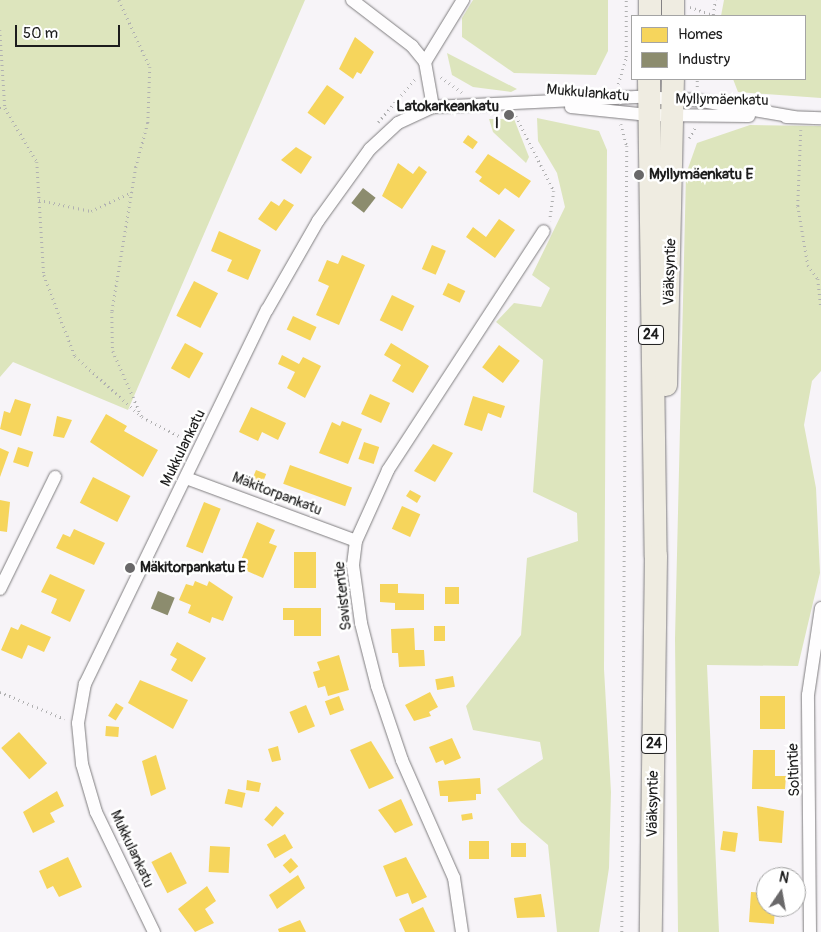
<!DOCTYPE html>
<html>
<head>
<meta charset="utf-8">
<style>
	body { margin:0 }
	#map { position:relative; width:821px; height:932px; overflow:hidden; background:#f7f4f8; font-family:Pangolin,sans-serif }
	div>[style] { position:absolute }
	.green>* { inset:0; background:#dde5bd }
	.homes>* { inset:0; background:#f6d55c; transform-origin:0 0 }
	.industry>* { inset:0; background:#8c8c6e; transform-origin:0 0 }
	.path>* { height:2.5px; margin-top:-1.25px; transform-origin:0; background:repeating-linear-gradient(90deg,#b0b0b1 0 1px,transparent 0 5px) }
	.roads { filter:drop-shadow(0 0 1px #7f7d7f) drop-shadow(0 0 1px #7f7d7f) }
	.street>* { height:12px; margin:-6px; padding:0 6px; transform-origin:6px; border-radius:6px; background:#fefdfe }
	.highway>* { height:22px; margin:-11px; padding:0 11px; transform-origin:11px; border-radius:11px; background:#efece1 }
	.dots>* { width:14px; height:14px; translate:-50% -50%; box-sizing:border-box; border:2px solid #fff; border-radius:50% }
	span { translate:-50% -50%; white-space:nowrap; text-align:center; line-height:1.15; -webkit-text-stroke:5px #fff; paint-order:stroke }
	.shield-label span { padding:1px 4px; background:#fff; border:1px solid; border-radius:4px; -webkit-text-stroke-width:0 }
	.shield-label { font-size:14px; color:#1c1c1c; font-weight:700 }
	.street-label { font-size:15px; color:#1c1c1c }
	.poi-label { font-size:15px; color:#1c1c1c; font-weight:700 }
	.right { translate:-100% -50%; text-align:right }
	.left { translate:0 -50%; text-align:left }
	.legend { position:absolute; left:631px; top:15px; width:175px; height:65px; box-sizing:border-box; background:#fff; border:1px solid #a4a4a4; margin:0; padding:6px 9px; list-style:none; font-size:15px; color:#1c1c1c }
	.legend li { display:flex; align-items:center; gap:10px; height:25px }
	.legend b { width:25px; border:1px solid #a4a4a4 }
	.north { position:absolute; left:756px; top:867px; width:50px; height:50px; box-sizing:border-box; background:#fff; border:1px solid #a4a4a4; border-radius:50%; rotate:12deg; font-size:14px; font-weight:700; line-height:20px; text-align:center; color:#1c1c1c }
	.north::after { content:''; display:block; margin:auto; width:18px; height:22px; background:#696869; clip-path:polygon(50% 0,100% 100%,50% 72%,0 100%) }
	.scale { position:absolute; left:15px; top:25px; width:105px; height:22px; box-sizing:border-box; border:2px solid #1c1c1c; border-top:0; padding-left:6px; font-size:15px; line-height:18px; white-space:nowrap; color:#1c1c1c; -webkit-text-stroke:4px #fff; paint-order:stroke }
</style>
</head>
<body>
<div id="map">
	<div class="green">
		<div style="clip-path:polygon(0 0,305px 0,128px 410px,13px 362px,0 377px)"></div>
		<div style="clip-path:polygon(473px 0,608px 0,608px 51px,596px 75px,514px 73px,462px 37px,462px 18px)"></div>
		<div style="clip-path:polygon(724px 0,821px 0,821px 98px,738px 92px,733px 79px,805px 79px,805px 16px,721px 16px)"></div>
		<div style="clip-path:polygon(447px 53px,517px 89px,511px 92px,473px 87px,452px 75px)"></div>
		<div style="clip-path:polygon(537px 118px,599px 131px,607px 150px,604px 669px,611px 792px,609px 868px,599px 932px,557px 932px,548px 845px,521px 822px,497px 789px,543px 759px,540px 742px,473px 730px,466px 706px,521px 635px,527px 558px,578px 541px,577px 513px,533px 492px,543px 360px,496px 322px,514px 303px,541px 307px,550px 288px,532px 275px,565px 207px,557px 173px,538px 141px)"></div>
		<div style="clip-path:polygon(489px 119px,514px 119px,529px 157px,526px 163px,493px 132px)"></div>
		<div style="clip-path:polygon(750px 125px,821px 126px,821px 371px,812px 381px,804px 425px,816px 488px,820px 573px,798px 666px,707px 665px,719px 932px,678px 932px,675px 639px,686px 174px,697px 143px)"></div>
	</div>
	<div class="homes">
		<div style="clip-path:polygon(355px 37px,374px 52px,361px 74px,357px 72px,353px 79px,339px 69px)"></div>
		<div style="left:327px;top:85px;width:21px;height:34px;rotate:35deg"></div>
		<div style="left:468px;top:135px;width:12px;height:9px;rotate:35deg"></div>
		<div style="clip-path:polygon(296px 147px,312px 157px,301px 174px,281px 160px)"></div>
		<div style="clip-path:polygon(488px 154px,531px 181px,519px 198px,505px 188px,499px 195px,479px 181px,482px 177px,475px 172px)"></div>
		<div style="clip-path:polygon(398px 163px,413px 174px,419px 166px,427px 172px,402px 209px,382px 196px)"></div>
		<div style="clip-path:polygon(284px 199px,294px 205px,276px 231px,258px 219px,271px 201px,279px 206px)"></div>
		<div style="clip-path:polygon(499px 219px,515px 230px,495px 258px,466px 237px,473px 227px,486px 237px)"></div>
		<div style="clip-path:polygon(219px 231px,261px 250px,248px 280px,227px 271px,232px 260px,211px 251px)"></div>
		<div style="left:432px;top:245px;width:15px;height:26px;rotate:23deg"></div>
		<div style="clip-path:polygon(342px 255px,365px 265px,339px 325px,316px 315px,329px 286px,318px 281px,327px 260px,338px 264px)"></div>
		<div style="left:194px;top:281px;width:27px;height:39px;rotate:27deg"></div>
		<div style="left:448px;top:283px;width:19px;height:13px;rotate:25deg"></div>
		<div style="left:392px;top:295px;width:25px;height:28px;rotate:26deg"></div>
		<div style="left:293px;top:316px;width:26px;height:15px;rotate:25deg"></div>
		<div style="left:185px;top:343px;width:21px;height:29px;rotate:29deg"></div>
		<div style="clip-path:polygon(391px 343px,429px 366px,413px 393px,392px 381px,401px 365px,384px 355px)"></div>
		<div style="left:499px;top:345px;width:26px;height:28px;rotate:37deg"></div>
		<div style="clip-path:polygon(282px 355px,299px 364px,303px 357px,321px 366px,305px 398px,287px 388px,295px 372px,278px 364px)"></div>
		<div style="left:370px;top:394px;width:22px;height:22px;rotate:24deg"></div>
		<div style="clip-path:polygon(473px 396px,505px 406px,501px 418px,488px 413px,482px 431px,464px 425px)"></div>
		<div style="clip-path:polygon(15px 399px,31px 404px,21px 436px,0 429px,4px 411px,10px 413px)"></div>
		<div style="clip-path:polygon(251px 407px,286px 423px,278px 440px,262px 432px,258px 441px,239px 432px)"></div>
		<div style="clip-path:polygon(106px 414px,127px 426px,124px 431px,158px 450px,143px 477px,90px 442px)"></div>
		<div style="clip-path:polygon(57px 416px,72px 420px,64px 438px,53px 436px)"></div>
		<div style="clip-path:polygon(342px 421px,362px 429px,348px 464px,319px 453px,332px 422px,340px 426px)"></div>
		<div style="left:364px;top:442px;width:16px;height:18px;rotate:18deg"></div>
		<div style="clip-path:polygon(433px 444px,453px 453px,435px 482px,414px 471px)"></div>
		<div style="left:18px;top:447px;width:16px;height:16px;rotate:18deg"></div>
		<div style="clip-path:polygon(0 448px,9px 452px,0 477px)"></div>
		<div style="left:290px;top:465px;width:66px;height:20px;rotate:20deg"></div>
		<div style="left:256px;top:470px;width:11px;height:15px;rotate:22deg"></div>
		<div style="left:93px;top:477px;width:42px;height:29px;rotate:27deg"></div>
		<div style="clip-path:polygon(410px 490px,421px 496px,417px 503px,406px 496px)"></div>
		<div style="clip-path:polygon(0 500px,10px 502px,7px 532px,0 531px)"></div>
		<div style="left:204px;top:502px;width:18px;height:48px;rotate:22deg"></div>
		<div style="left:402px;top:506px;width:20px;height:25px;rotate:24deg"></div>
		<div style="clip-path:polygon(257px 522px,275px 530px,269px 543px,277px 546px,263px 578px,238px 567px)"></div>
		<div style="clip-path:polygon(74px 529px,105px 543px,94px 565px,56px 548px,63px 534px,70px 537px)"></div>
		<div style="left:294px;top:552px;width:22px;height:36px"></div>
		<div style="clip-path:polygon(50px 574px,85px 590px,70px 622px,51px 613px,57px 599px,41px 592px)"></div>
		<div style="clip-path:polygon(195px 581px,207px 586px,209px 581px,233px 597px,223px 621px,212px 617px,210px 623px,188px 613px,191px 605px,179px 600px,186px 584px,193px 586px)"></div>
		<div style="clip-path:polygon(380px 584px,398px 584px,398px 593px,424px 594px,424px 610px,395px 610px,395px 603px,380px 602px)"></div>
		<div style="left:459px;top:587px;width:17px;height:14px;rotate:90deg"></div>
		<div style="clip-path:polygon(283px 608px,321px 608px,321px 636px,294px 636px,294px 620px,283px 620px)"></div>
		<div style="clip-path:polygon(21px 624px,51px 637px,44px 652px,28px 645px,22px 659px,1px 650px,11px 627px,18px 630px)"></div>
		<div style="left:434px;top:626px;width:11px;height:15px"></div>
		<div style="clip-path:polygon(414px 628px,415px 650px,424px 650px,425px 666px,399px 667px,398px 653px,392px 653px,391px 629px)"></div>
		<div style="clip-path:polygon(177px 642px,206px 658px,192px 682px,171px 670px,177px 659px,170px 655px)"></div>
		<div style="clip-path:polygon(339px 655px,349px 690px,328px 696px,325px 686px,318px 688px,313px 672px,320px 670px,317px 662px)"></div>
		<div style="left:453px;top:676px;width:11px;height:18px;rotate:80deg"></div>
		<div style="clip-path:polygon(140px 680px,188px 700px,173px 729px,128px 703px)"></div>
		<div style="clip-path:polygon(430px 692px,438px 707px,429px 712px,431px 716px,414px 721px,405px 705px)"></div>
		<div style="left:339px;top:696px;width:15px;height:15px;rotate:70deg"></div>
		<div style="left:760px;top:696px;width:25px;height:33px"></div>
		<div style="left:116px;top:703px;width:9px;height:15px;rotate:32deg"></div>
		<div style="left:306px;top:705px;width:23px;height:18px;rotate:67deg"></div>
		<div style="left:106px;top:726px;width:13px;height:10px;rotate:4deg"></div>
		<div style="left:19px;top:732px;width:42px;height:24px;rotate:48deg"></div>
		<div style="clip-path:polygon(452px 738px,461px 758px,445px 765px,443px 760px,436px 763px,429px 747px)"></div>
		<div style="clip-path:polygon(371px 741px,394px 778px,369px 789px,350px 750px)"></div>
		<div style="clip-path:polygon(278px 746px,281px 760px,272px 762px,268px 749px)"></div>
		<div style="clip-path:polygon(753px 750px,775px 750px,775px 776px,786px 776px,785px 789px,752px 789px)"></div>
		<div style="clip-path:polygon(156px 755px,166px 789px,151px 796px,142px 761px)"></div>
		<div style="clip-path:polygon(480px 778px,481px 794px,476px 794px,476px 800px,448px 802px,448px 796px,440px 796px,438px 781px)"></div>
		<div style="clip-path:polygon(247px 780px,261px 783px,259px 792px,246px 790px)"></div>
		<div style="left:228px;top:789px;width:18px;height:15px;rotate:13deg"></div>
		<div style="clip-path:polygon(57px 791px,64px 806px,50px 813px,55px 822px,33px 833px,23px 812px)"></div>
		<div style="clip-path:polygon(401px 799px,413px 825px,395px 833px,378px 810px)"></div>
		<div style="left:276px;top:806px;width:11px;height:18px;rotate:41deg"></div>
		<div style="clip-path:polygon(757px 806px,784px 811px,782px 843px,759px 841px)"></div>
		<div style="left:472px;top:813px;width:6px;height:11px;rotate:81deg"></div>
		<div style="left:723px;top:831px;width:15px;height:19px;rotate:8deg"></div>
		<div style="left:285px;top:834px;width:16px;height:21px;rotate:60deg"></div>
		<div style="left:469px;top:841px;width:20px;height:18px"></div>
		<div style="left:526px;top:843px;width:14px;height:15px;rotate:90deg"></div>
		<div style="left:210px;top:846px;width:20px;height:26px;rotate:3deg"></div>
		<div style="left:171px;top:852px;width:35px;height:22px;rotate:63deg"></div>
		<div style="clip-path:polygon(68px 857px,82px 887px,59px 897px,53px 886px,47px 889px,39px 871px)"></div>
		<div style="clip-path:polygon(406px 857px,427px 897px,412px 904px,408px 893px,396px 897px,383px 866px)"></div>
		<div style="left:291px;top:858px;width:11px;height:11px;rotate:49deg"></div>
		<div style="clip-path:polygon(298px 875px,305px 888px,277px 909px,269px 895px)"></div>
		<div style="clip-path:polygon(207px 886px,216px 901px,205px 909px,214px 923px,195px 932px,178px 909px)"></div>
		<div style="clip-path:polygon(751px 892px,766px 893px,766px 907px,775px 907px,774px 924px,749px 922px)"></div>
		<div style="clip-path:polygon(541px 894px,545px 917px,517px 918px,514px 898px)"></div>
		<div style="clip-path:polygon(423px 907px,435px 932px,405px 932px,399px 919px)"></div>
		<div style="clip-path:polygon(300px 920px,306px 932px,279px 932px,278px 929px)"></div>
	</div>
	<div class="industry">
		<div style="left:363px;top:188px;width:16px;height:19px;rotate:38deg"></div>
		<div style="left:158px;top:591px;width:18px;height:19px;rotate:22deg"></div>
	</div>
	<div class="path">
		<div style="left:119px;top:0;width:74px;rotate:65.2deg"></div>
		<div style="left:150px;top:67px;width:56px;rotate:92deg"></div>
		<div style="left:148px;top:123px;width:46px;rotate:105.3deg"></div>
		<div style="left:136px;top:167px;width:147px;rotate:99.4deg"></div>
		<div style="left:112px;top:312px;width:39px;rotate:89deg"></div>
		<div style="left:113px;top:351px;width:72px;rotate:66.3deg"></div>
		<div style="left:142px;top:417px;width:53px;rotate:27.1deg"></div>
		<div style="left:690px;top:7px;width:24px;rotate:19deg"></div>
		<div style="left:713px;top:15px;width:15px;rotate:-82deg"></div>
		<div style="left:0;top:30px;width:78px;rotate:86.3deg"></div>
		<div style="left:441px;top:77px;width:26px;rotate:36deg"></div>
		<div style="left:618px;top:84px;width:28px;rotate:-73deg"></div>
		<div style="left:626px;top:57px;width:57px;rotate:-90deg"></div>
		<div style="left:697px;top:87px;width:8px;rotate:-90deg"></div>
		<div style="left:0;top:108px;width:5px"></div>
		<div style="left:5px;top:108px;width:63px;rotate:59.3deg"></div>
		<div style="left:37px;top:162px;width:113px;rotate:86.5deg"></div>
		<div style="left:44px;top:275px;width:87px;rotate:69.1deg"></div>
		<div style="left:75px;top:356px;width:89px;rotate:42.3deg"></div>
		<div style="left:516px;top:116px;width:84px;rotate:63.1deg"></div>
		<div style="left:554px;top:191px;width:30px;rotate:98deg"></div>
		<div style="left:378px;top:122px;width:57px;rotate:-49.3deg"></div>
		<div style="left:621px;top:124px;width:23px;rotate:75deg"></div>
		<div style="left:627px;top:146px;width:786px;rotate:90.36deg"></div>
		<div style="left:801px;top:130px;width:76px;rotate:92.3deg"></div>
		<div style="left:798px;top:206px;width:60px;rotate:80.4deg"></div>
		<div style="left:808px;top:265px;width:17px;rotate:54deg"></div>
		<div style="left:818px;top:279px;width:28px;rotate:84deg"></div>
		<div style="left:689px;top:138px;width:12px;rotate:-59deg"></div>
		<div style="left:39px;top:200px;width:53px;rotate:11.9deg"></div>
		<div style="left:91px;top:211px;width:45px;rotate:-24.9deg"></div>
		<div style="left:0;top:692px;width:70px;rotate:22.6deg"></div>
	</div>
	<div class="roads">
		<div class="street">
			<div style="left:352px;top:0;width:76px;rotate:37.5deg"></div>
			<div style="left:412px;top:46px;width:21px;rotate:51deg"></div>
			<div style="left:425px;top:62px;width:46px;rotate:79.9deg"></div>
			<div style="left:425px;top:62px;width:73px;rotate:-58.5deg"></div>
			<div style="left:571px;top:107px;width:78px;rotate:5.9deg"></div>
			<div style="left:649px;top:115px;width:100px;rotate:0.6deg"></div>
			<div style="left:786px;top:117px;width:35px;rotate:2deg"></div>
			<div style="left:186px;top:478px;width:181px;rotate:20.3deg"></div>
			<div style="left:0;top:589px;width:125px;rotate:-63.8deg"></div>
			<div style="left:154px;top:932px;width:133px;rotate:-115.8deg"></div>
			<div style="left:96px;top:812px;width:50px;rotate:-106.3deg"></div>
			<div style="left:82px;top:764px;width:41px;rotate:-95.6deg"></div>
			<div style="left:78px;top:723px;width:40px;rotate:-80deg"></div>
			<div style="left:85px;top:684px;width:416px;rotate:-64.1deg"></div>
			<div style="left:267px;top:310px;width:103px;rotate:-60.2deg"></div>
			<div style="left:318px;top:221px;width:89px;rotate:-54.2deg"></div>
			<div style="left:370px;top:149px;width:38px;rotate:-43deg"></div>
			<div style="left:398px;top:123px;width:38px;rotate:-25deg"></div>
			<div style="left:433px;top:107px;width:208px;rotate:-2.8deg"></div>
			<div style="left:641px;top:97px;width:55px;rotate:3.1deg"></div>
			<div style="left:696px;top:100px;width:99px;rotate:9.8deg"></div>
			<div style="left:462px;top:932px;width:55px;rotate:-98.4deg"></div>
			<div style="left:454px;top:878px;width:129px;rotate:-113.8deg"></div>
			<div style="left:402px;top:760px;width:78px;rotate:-108.7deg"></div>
			<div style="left:377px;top:686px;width:65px;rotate:-104.3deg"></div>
			<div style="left:361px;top:623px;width:59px;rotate:-97.9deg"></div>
			<div style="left:353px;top:565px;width:24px;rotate:-83deg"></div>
			<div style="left:356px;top:541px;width:78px;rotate:-65.7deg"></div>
			<div style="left:388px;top:470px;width:285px;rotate:-56.9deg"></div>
			<div style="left:810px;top:932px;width:237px;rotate:-90.5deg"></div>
			<div style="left:808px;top:695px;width:88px;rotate:-81.5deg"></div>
		</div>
		<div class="highway">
			<div style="left:650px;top:16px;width:16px;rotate:-90deg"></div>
			<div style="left:673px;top:16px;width:16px;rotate:-90deg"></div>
			<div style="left:649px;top:79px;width:477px;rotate:89.2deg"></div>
			<div style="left:656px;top:556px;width:376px;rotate:90.8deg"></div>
			<div style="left:666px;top:385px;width:306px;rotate:-88.7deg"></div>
		</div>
	</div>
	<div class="dots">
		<div style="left:509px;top:115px;background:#696869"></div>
		<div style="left:639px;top:175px;background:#696869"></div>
		<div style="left:130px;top:568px;background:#696869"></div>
	</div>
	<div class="shield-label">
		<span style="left:651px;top:335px">24</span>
		<span style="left:654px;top:744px">24</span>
	</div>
	<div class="street-label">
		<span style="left:588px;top:93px;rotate:5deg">Mukkulankatu</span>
		<span style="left:722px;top:100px;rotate:1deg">Myllymäenkatu</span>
		<span style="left:670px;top:272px;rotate:-88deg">Vääksyntie</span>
		<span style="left:183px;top:448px;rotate:-64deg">Mukkulankatu</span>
		<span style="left:277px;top:494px;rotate:21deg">Mäkitorpankatu</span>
		<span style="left:343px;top:596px;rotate:-96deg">Savistentie</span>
		<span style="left:794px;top:770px;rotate:-92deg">Soltintie</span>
		<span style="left:653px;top:804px;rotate:-89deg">Vääksyntie</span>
		<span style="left:132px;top:849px;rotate:65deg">Mukkulankatu</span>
	</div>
	<div class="poi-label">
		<span class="right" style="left:499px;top:115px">Latokarkeankatu<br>I</span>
		<span class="left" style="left:649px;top:175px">Myllymäenkatu E</span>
		<span class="left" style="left:140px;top:568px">Mäkitorpankatu E</span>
	</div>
	<ul class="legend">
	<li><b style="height:14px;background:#f6d55c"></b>Homes</li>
	<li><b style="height:14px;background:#8c8c6e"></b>Industry</li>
	</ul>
	<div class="north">N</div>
	<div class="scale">50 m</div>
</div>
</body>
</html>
